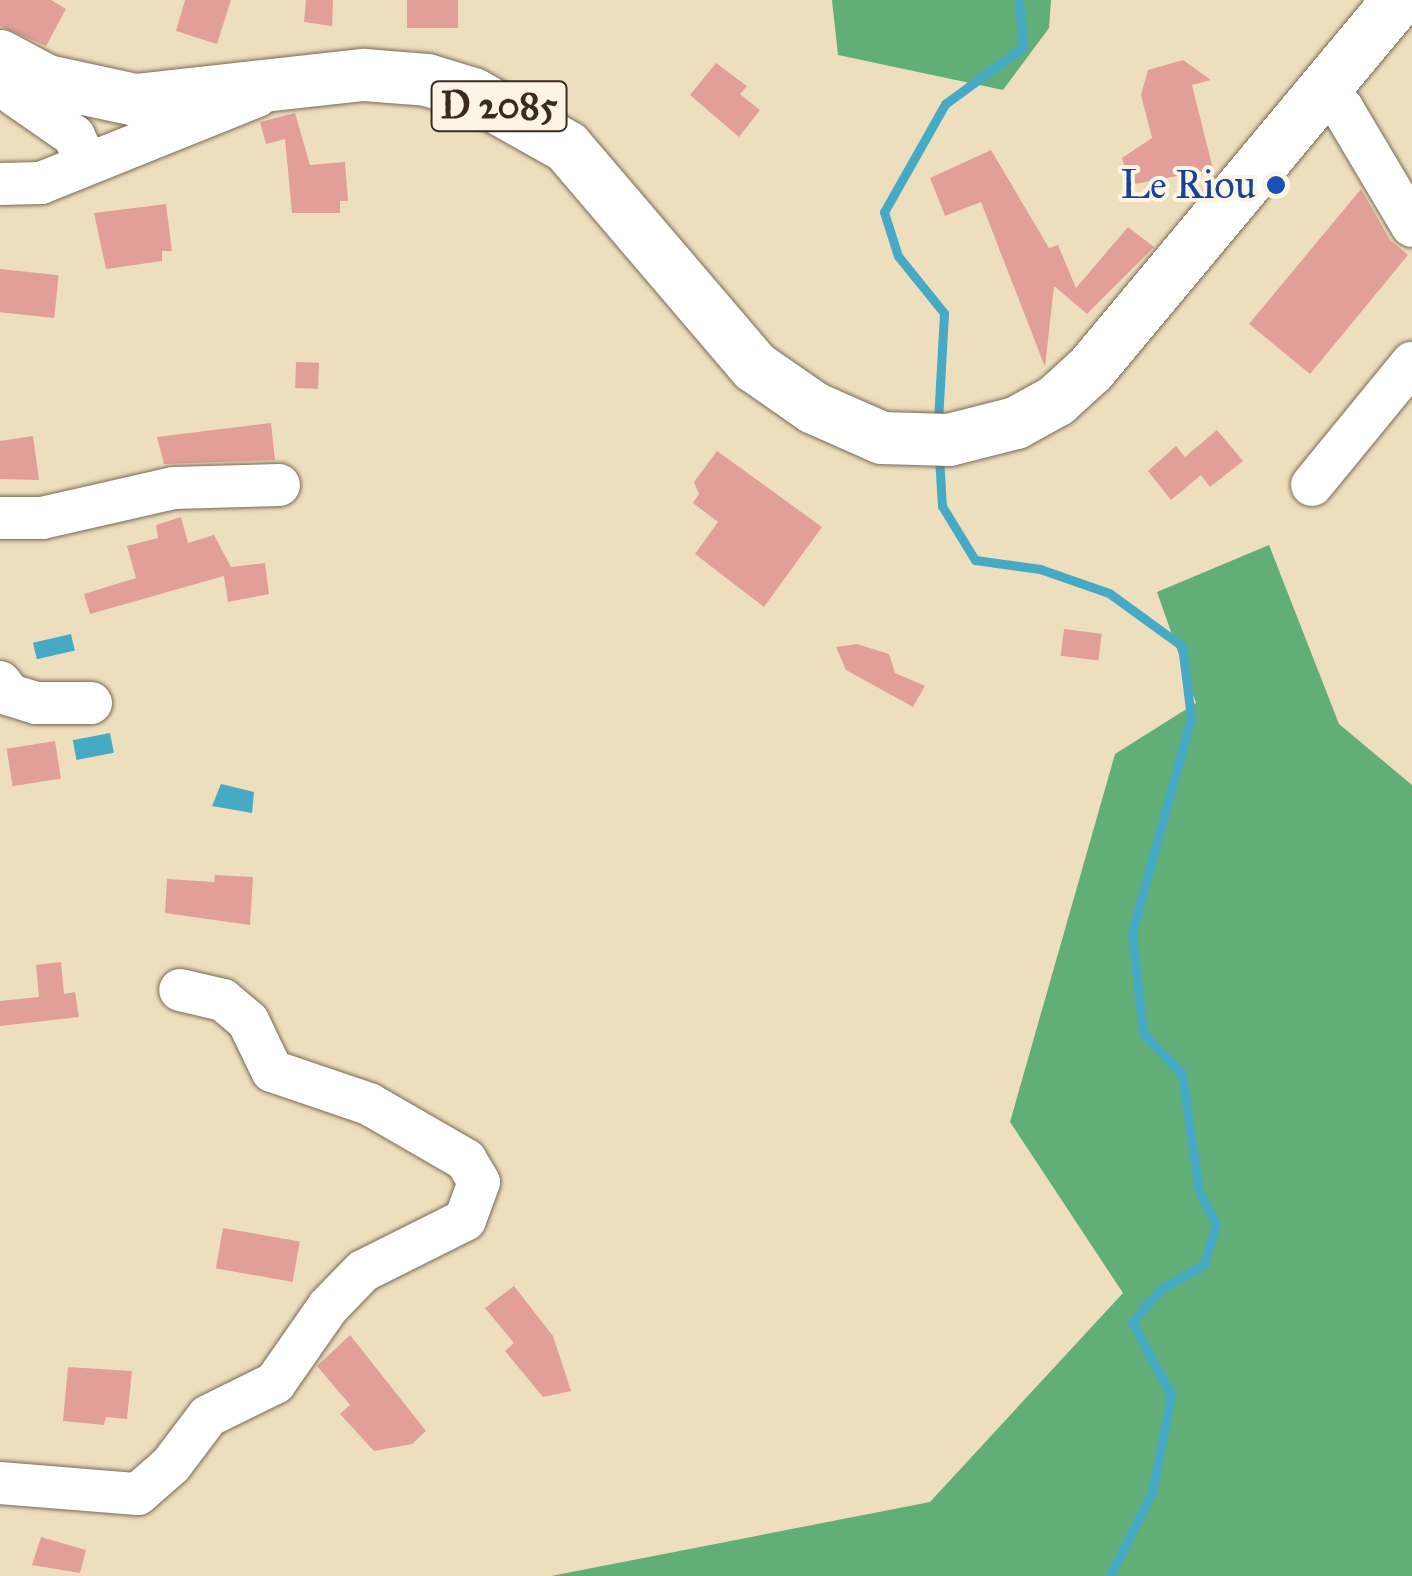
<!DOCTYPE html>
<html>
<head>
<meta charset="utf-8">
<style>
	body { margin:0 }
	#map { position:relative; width:1412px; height:1576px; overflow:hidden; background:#eddfbe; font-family:"IM FELL Great Primer",serif }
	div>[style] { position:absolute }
	.forest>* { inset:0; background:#61ae78 }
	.water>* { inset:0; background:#46aac5; transform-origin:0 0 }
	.stream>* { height:9px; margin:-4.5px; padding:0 4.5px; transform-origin:4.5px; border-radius:4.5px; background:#46aac5 }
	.building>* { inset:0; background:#e29f9a; transform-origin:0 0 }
	.roads { filter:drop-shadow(0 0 2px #796956) drop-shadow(0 0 2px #796956) }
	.minor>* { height:42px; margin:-21px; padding:0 21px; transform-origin:21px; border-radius:21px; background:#fff }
	.major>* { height:52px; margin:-26px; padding:0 26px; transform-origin:26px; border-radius:26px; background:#fff }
	.dots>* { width:28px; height:28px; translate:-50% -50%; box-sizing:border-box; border:5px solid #fcf5e5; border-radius:50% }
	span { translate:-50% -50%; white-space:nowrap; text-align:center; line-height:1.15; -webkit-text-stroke:8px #fcf5e5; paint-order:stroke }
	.shield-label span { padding:2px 8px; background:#fcf5e5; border:2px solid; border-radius:8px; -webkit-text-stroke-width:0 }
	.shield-label { font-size:38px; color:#3b2a1e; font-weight:700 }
	.transit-label { font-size:40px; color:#164399 }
	.right { translate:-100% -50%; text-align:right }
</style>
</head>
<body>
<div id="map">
	<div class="forest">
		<div style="clip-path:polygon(832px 0,1051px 0,1049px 28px,1003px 90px,838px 55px)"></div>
		<div style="clip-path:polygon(1269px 545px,1339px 724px,1412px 785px,1412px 1576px,551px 1576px,930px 1502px,1123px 1293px,1010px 1122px,1115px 754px,1196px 703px,1157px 592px)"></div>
	</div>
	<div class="water">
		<div style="left:71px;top:634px;width:17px;height:39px;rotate:77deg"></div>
		<div style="left:110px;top:733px;width:20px;height:38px;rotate:79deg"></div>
		<div style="clip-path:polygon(221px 784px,254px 792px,252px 813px,212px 806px)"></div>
	</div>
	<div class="stream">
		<div style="left:938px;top:421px;width:108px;rotate:-86.8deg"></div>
		<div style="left:944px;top:313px;width:73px;rotate:-128.9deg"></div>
		<div style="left:898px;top:256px;width:46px;rotate:-107.7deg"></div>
		<div style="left:884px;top:212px;width:124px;rotate:-60.5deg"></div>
		<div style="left:945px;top:104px;width:97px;rotate:-36.2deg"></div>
		<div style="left:1023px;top:47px;width:47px;rotate:-94.9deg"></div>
		<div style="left:939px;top:457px;width:49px;rotate:86.5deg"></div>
		<div style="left:942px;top:506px;width:63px;rotate:58.6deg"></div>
		<div style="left:975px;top:560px;width:66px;rotate:7.9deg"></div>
		<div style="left:1040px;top:569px;width:73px;rotate:19.2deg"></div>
		<div style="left:1109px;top:593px;width:90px;rotate:36deg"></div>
		<div style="left:1182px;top:646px;width:72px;rotate:82.8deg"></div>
		<div style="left:1191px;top:717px;width:224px;rotate:105.3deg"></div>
		<div style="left:1132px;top:933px;width:101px;rotate:83.7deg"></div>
		<div style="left:1143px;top:1033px;width:57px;rotate:46.4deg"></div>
		<div style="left:1182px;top:1074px;width:119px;rotate:81.8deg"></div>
		<div style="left:1199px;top:1192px;width:36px;rotate:62deg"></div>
		<div style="left:1216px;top:1224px;width:42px;rotate:106.7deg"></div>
		<div style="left:1204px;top:1264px;width:50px;rotate:149.8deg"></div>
		<div style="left:1161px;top:1289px;width:44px;rotate:131.3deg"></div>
		<div style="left:1132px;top:1322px;width:83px;rotate:61.9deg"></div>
		<div style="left:1171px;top:1395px;width:99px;rotate:101.1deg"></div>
		<div style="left:1152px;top:1492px;width:94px;rotate:116.6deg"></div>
	</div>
	<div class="building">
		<div style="clip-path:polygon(0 0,51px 0,66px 9px,46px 46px,0 26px)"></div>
		<div style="clip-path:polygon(185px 0,231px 0,217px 44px,176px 31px)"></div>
		<div style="clip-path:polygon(306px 0,333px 0,332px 26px,304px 22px)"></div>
		<div style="left:407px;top:0;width:51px;height:28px"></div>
		<div style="clip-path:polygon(1183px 60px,1211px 80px,1192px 85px,1213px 169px,1130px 185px,1122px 158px,1152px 138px,1141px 95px,1148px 70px)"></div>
		<div style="clip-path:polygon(716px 63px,747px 86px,740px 94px,760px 110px,739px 137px,690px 95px)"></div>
		<div style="clip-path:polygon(295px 113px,310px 165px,345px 162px,348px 201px,340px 201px,340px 213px,292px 213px,285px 139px,266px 144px,260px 122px)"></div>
		<div style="clip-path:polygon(991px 150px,1049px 248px,1058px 245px,1076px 288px,1128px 227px,1154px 247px,1087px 314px,1054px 286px,1045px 367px,981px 202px,945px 216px,930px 178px)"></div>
		<div style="clip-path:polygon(1361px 189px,1390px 240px,1408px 255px,1310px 374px,1249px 324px)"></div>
		<div style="clip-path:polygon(166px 204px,172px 251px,162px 251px,162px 261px,106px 269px,94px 213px)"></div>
		<div style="left:0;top:269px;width:59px;height:43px;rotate:6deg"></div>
		<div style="left:296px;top:362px;width:23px;height:26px;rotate:2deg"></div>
		<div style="clip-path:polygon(271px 423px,275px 460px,164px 464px,157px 437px)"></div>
		<div style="clip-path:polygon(1217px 430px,1243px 461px,1210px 487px,1201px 475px,1171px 500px,1148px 471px,1176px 446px,1185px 457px)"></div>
		<div style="clip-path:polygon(33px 436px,39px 480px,0 479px,0 441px)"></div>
		<div style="clip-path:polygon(717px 451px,822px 527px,764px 607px,695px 554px,718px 522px,693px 503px,699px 494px,694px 482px)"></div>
		<div style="clip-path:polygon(181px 517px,188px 543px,214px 535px,231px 567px,265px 563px,269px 594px,228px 602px,224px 576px,90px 614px,84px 594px,136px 578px,127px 546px,158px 538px,156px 525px)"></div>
		<div style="left:1064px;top:629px;width:38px;height:27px;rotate:7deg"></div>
		<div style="clip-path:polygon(857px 644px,889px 654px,895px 673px,925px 686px,913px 707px,846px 670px,836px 647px)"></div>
		<div style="left:55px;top:741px;width:38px;height:49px;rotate:81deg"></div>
		<div style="clip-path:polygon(215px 875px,253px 877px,250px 925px,165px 913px,167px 879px,214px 882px)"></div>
		<div style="clip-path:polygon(61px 962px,64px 994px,75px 992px,79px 1017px,0 1026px,0 1001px,39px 997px,36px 965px)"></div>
		<div style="left:223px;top:1228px;width:78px;height:41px;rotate:10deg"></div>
		<div style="clip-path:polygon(514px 1286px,553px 1336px,571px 1391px,543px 1397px,505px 1351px,514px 1343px,485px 1308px)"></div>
		<div style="clip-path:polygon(350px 1335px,426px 1431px,412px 1444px,374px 1451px,340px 1414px,350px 1405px,317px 1366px)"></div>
		<div style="clip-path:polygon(68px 1367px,132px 1371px,127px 1419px,106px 1417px,104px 1425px,63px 1421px)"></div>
		<div style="clip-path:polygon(41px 1537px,86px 1550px,80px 1573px,32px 1565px)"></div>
	</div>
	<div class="roads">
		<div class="minor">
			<div style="left:0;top:77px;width:23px;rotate:50deg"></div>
			<div style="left:15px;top:95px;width:72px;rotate:34.8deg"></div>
			<div style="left:74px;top:136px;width:29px;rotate:65deg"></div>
			<div style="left:1324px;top:91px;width:25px;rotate:43deg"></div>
			<div style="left:1342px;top:108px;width:137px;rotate:59.3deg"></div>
			<div style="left:0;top:184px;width:41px;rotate:-1.4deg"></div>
			<div style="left:41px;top:183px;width:233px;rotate:-21.9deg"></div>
			<div style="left:1312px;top:485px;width:158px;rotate:-50.7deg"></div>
			<div style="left:0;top:518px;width:42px"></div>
			<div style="left:42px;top:518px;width:135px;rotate:-12.8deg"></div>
			<div style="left:174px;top:488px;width:105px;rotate:-1.6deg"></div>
			<div style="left:0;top:682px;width:16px;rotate:52deg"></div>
			<div style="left:10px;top:695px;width:27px;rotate:17deg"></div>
			<div style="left:36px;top:703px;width:55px"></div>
			<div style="left:0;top:1483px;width:138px;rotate:4.6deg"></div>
			<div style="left:138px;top:1494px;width:44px;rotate:-41.3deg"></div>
			<div style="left:171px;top:1465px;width:61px;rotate:-52.9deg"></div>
			<div style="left:208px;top:1416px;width:75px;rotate:-26.2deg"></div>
			<div style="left:275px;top:1383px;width:93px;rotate:-55.1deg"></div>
			<div style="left:328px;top:1307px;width:50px;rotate:-45.8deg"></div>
			<div style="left:363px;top:1271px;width:114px;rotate:-26.6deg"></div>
			<div style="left:465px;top:1220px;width:40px;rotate:-69.8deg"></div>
			<div style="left:479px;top:1182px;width:26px;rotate:-121deg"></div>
			<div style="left:466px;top:1160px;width:112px;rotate:-150deg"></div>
			<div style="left:369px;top:1104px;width:102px;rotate:-161.2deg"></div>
			<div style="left:272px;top:1071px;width:55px;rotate:-115.6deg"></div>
			<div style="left:248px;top:1021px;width:33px;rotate:-140deg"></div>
			<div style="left:223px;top:1000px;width:44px;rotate:-166.9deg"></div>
		</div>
		<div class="major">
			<div style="left:0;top:56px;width:53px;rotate:28deg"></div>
			<div style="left:47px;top:81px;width:91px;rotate:12.1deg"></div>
			<div style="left:136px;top:100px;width:229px;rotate:-6.3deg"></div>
			<div style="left:364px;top:75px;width:63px;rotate:4.5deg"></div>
			<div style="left:427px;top:80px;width:48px;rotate:16.9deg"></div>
			<div style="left:473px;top:94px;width:108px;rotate:29.4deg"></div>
			<div style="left:567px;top:147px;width:289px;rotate:49.5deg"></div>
			<div style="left:755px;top:367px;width:72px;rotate:34.8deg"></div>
			<div style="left:814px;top:408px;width:74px;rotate:23.8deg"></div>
			<div style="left:882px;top:438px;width:67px;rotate:1.7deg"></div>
			<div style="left:949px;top:440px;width:69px;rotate:-14.2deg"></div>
			<div style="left:1016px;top:423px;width:46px;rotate:-28.8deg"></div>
			<div style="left:1056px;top:401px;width:47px;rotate:-42.4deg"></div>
			<div style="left:1091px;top:369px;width:480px;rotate:-50.2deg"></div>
		</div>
	</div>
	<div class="dots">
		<div style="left:1276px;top:185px;background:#1a4fb4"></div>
	</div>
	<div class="shield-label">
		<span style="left:499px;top:106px">D 2085</span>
	</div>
	<div class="transit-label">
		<span class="right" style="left:1256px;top:185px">Le Riou</span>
	</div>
</div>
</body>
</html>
